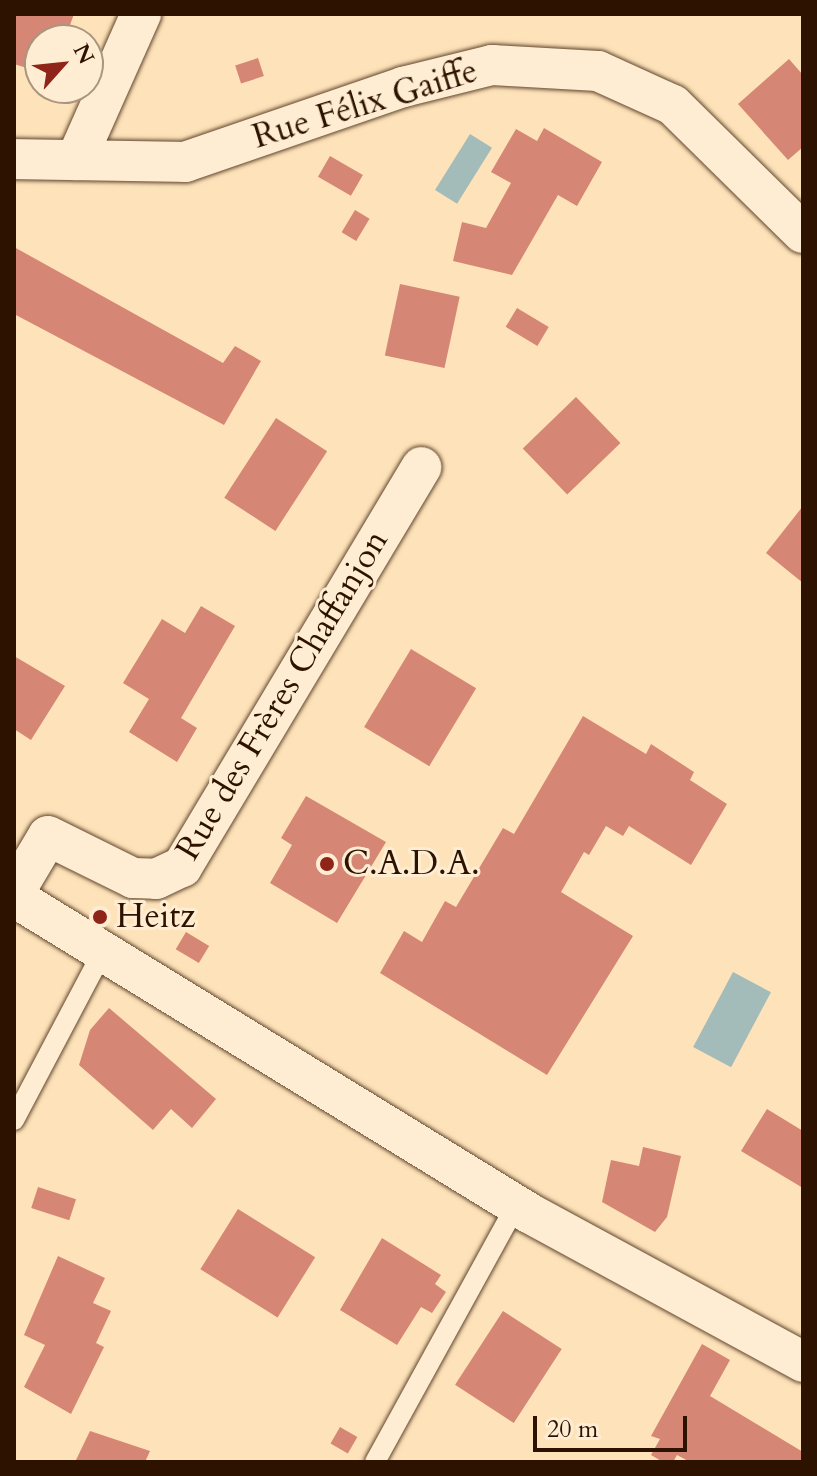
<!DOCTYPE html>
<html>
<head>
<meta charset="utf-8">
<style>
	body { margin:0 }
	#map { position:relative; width:817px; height:1476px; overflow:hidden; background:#fee3ba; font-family:Cardo,serif }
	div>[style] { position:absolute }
	.water>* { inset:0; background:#a3bcb9; transform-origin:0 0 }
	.building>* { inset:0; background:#d58674; transform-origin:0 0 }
	.roads { filter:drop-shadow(0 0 2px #61462e) drop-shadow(0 0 2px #61462e) }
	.service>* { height:20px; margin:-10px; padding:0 10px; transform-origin:10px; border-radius:10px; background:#feedd2 }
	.minor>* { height:40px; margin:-20px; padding:0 20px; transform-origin:20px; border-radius:20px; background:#feedd2 }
	.dots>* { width:22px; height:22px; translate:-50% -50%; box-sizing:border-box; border:4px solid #feedd2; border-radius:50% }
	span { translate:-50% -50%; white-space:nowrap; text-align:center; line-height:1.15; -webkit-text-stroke:6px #feedd2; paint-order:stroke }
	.street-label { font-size:34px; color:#2d1200 }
	.poi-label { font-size:34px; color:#2d1200 }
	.left { translate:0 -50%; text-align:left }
	.frame { position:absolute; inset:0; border:16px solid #2d1200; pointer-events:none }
	.north { position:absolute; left:24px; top:24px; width:80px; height:80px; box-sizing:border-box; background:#feedd2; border:2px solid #aa957e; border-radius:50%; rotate:63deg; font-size:22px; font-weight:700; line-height:32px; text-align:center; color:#2d1200 }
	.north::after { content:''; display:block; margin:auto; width:28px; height:36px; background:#8f2418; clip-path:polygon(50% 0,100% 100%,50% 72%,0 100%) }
	.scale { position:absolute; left:533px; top:1416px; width:154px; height:36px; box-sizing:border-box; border:4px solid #2d1200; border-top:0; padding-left:10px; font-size:24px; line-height:28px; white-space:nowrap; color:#2d1200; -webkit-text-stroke:6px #feedd2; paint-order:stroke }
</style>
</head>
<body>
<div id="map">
	<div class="water">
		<div style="left:470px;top:134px;width:26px;height:66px;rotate:32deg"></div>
		<div style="left:733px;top:972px;width:43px;height:85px;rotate:28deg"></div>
	</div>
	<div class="building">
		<div style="clip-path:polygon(14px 14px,74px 14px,66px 36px,54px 33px,52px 40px,40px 40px,40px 72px,14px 64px)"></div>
		<div style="left:258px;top:58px;width:19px;height:24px;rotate:72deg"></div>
		<div style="clip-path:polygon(789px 59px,803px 75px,803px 147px,788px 160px,738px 104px)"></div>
		<div style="clip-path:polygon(544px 128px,602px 162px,577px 206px,558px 195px,512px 275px,453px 261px,462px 222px,486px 228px,511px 183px,491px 172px,516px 129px,537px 141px)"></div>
		<div style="left:330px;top:156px;width:38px;height:24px;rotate:30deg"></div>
		<div style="left:355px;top:210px;width:17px;height:26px;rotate:31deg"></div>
		<div style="clip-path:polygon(14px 247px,223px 363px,235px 346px,261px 361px,224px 425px,14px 314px)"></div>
		<div style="left:400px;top:284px;width:61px;height:73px;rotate:12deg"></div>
		<div style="left:517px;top:308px;width:37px;height:22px;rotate:31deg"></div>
		<div style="left:576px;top:397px;width:64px;height:74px;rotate:46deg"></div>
		<div style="left:276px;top:418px;width:61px;height:95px;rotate:33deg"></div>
		<div style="clip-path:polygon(803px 506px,803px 583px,766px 553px)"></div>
		<div style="clip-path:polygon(201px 606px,235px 626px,181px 718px,197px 728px,177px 762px,129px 732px,149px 699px,123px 683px,162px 619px,185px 633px)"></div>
		<div style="left:411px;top:649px;width:76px;height:91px;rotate:31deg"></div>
		<div style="clip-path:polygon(14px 656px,65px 686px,31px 740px,14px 729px)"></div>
		<div style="clip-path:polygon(583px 716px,646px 754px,651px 744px,694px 772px,690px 780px,727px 804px,691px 865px,629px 826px,623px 836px,606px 826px,589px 855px,584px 852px,561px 892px,633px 936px,547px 1075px,380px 973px,404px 931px,422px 942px,445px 901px,456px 907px,503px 828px,514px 834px)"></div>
		<div style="clip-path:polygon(306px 796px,386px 842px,337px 923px,270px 883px,292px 845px,281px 838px)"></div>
		<div style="left:186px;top:932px;width:27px;height:20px;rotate:31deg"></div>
		<div style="clip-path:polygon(109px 1008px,216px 1099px,192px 1128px,171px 1109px,153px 1130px,79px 1065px,90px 1030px)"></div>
		<div style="clip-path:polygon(767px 1109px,803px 1131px,803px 1188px,741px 1151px)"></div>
		<div style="clip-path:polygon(643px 1147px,681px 1156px,667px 1217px,655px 1232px,602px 1202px,611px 1160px,639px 1166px)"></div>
		<div style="left:38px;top:1187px;width:40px;height:22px;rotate:18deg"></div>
		<div style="left:238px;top:1209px;width:91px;height:71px;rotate:32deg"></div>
		<div style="clip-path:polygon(382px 1238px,441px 1275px,435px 1284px,446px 1292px,432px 1313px,421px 1307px,397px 1345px,340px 1310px)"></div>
		<div style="clip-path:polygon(58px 1256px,105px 1278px,93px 1303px,111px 1311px,96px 1343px,104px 1347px,71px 1414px,24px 1387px,45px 1345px,24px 1335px)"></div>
		<div style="left:503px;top:1311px;width:70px;height:88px;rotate:33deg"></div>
		<div style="clip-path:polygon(702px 1344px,730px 1360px,710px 1396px,803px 1452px,803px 1462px,690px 1462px,677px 1455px,673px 1462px,663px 1462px,651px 1455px,660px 1439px,651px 1436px)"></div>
		<div style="left:340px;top:1427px;width:20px;height:19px;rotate:30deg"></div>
		<div style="clip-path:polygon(90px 1431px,150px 1451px,145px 1462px,75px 1462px)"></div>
	</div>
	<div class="roads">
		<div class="service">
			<div style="left:14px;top:1120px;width:191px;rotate:-62.2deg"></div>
			<div style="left:375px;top:1462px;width:293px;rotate:-61.2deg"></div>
		</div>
		<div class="minor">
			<div style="left:14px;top:159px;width:171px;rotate:1deg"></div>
			<div style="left:185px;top:162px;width:231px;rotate:-19deg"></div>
			<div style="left:403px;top:87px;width:92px;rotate:-13.9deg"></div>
			<div style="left:492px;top:65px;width:106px;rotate:3.2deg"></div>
			<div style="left:598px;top:71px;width:82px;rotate:24.4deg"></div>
			<div style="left:673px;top:105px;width:182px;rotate:44.6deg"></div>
			<div style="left:76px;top:160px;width:160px;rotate:-66deg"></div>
			<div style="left:14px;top:893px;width:66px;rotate:-59.2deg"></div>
			<div style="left:48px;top:836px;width:95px;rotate:26.3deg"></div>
			<div style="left:133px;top:878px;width:23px;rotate:2deg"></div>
			<div style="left:156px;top:879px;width:29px;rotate:-25deg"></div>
			<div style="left:182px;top:867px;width:466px;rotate:-59.1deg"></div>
			<div style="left:14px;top:897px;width:604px;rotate:31.53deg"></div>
			<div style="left:529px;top:1213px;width:312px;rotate:28.5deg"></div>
		</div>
	</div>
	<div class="dots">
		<div style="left:327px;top:864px;background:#8f2418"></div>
		<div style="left:100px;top:917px;background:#8f2418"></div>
	</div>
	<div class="street-label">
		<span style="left:365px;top:104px;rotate:-17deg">Rue Félix Gaiffe</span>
		<span style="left:282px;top:695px;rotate:-59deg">Rue des Frères Chaffanjon</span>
	</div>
	<div class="poi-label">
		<span class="left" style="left:343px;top:864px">C.A.D.A.</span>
		<span class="left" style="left:116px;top:917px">Heitz</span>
	</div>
	<div class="frame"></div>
	<div class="north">N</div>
	<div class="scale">20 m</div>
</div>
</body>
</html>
